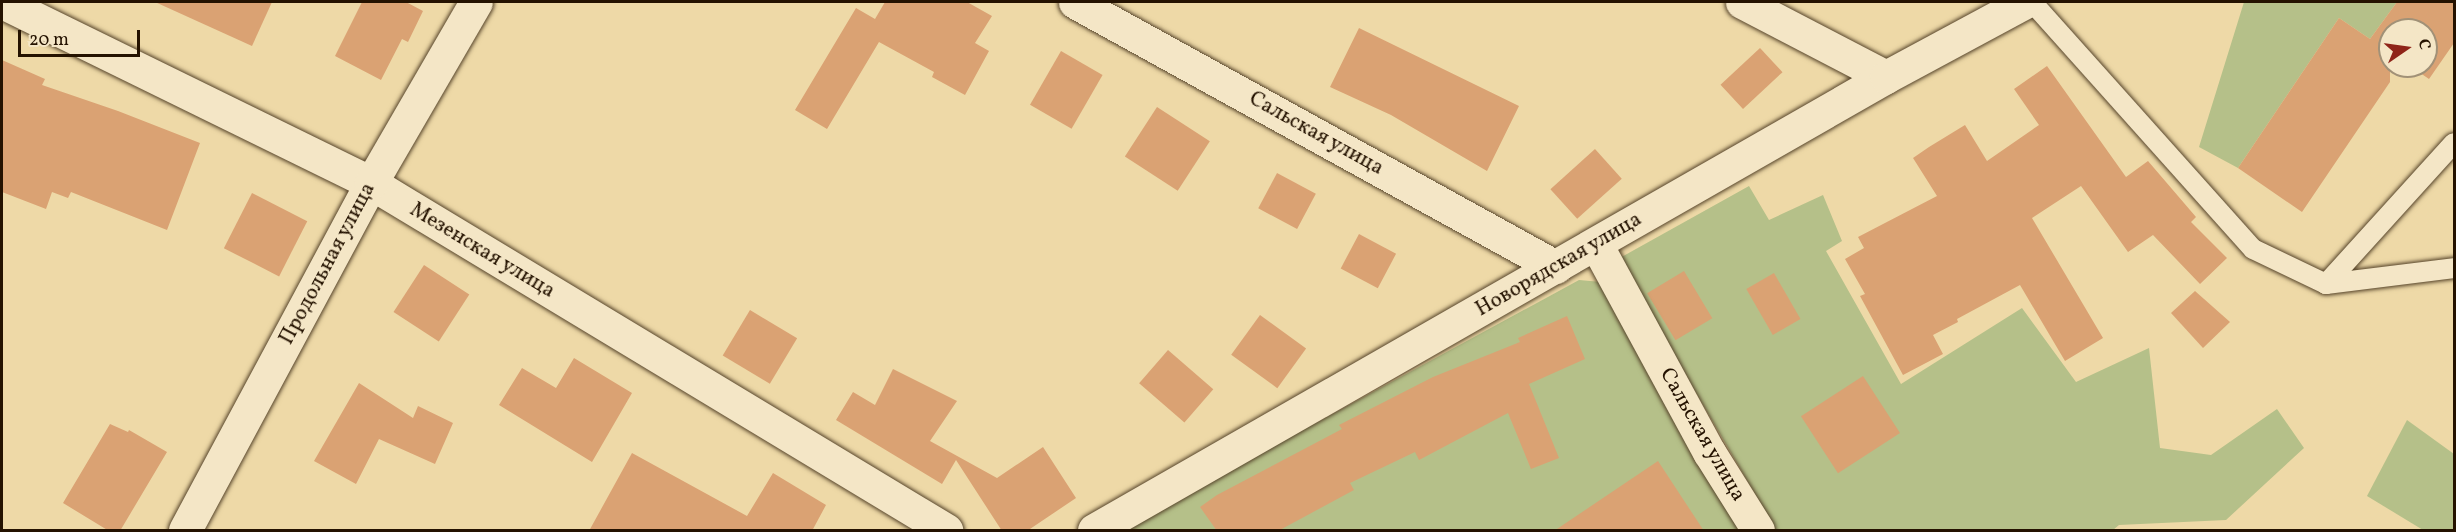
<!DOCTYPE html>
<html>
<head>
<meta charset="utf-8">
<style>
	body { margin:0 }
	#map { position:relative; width:2456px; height:532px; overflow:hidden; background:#eed9a7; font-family:Vollkorn,serif }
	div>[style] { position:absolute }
	.green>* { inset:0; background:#b5c089 }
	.building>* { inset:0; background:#daa273; transform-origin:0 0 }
	.roads { filter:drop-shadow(0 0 2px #56442a) drop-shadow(0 0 2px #56442a) }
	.service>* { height:20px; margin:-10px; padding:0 10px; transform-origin:10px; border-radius:10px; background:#f4e6c6 }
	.minor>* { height:33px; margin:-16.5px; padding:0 16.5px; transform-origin:16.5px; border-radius:16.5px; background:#f4e6c6 }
	.tertiary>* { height:33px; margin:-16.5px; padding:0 16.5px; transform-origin:16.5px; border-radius:16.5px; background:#f4e6c6 }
	.secondary>* { height:33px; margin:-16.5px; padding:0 16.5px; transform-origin:16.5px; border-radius:16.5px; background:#f4e6c6 }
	span { translate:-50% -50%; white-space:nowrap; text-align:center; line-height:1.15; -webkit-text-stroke:4.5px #f4e6c6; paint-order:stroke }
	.street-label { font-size:21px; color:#241200 }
	.frame { position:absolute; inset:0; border:3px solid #241200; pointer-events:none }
	.north { position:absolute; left:2378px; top:18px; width:60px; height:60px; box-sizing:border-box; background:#f4e6c6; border:2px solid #a19177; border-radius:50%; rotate:77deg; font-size:16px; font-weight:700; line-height:24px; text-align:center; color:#241200 }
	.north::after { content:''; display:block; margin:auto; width:21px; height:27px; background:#8f2418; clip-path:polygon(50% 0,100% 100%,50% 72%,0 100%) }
	.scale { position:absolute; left:18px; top:30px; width:122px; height:27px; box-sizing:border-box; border:3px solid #241200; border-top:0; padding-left:8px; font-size:18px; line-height:21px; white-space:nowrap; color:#241200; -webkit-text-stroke:4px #f4e6c6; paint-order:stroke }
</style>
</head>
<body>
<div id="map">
	<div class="green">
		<div style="clip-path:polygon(2244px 2px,2397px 2px,2370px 39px,2339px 18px,2238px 168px,2199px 147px)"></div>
		<div style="clip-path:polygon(1749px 186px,1769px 220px,1823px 195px,1842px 241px,1826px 251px,1901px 384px,2022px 308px,2076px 382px,2149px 348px,2160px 448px,2211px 455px,2277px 409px,2304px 448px,2226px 520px,2119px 525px,2113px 530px,1776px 530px,1618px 259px)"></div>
		<div style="clip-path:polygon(1579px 280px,1601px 282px,1745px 530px,1119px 530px)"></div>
		<div style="clip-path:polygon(2407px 420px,2454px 454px,2454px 530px,2423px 530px,2367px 496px)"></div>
	</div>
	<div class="building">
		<div style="clip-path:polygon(155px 2px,272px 2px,252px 46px)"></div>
		<div style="clip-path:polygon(362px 2px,406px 2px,423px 11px,408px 42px,402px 39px,381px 80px,335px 56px)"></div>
		<div style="clip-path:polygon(885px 2px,967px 2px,992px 16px,975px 43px,989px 51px,965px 95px,932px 77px,934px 72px,879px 42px,827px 129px,795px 110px,856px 8px,875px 19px)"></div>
		<div style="clip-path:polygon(2397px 2px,2454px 2px,2454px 43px,2429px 79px,2410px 66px,2426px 66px,2426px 30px,2390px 30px,2390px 82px,2302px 212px,2238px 168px,2339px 18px,2370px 39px)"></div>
		<div style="clip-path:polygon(1359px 28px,1519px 106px,1487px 171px,1391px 115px,1330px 87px)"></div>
		<div style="left:1760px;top:48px;width:33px;height:54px;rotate:47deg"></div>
		<div style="left:1061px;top:51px;width:48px;height:62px;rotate:30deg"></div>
		<div style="clip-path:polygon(2px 60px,45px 79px,42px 85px,118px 111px,200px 143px,167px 230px,71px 192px,68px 198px,52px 192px,46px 209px,2px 192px)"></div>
		<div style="clip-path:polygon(2047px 66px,2126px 177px,2148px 161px,2196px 217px,2191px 222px,2227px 258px,2200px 284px,2153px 235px,2128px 252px,2081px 186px,2032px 218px,2103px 338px,2065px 361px,2020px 285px,1957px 319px,1958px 322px,1933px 335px,1943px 354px,1903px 375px,1860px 296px,1865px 294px,1845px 259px,1864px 248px,1858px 237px,1937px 196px,1913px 158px,1929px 147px,1965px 125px,1987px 161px,2039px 125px,2014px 89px)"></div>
		<div style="left:1157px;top:107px;width:63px;height:59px;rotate:33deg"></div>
		<div style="left:1595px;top:149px;width:40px;height:60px;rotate:48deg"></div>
		<div style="left:1277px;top:173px;width:44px;height:40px;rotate:28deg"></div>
		<div style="left:252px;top:193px;width:62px;height:62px;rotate:27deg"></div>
		<div style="left:1359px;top:234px;width:42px;height:39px;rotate:28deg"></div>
		<div style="left:424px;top:265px;width:54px;height:56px;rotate:33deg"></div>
		<div style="left:1684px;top:271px;width:55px;height:43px;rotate:59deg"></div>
		<div style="left:1774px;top:273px;width:53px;height:32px;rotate:60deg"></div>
		<div style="clip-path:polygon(2195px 291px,2230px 322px,2203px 348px,2171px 313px)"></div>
		<div style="left:750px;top:310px;width:55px;height:53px;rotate:31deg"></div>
		<div style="left:1260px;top:315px;width:57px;height:49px;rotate:36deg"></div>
		<div style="clip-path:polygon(1567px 316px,1585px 359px,1529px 384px,1559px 458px,1531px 469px,1508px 413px,1419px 460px,1415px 452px,1350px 483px,1354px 490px,1278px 531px,1217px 531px,1200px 507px,1217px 495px,1342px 429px,1339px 425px,1433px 377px,1520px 342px,1518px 338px)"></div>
		<div style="left:1168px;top:350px;width:60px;height:44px;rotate:41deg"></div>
		<div style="clip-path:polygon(574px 358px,632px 393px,592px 462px,499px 405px,522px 368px,556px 388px)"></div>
		<div style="clip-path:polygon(893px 369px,957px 401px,930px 441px,997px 478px,1043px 447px,1076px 498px,1027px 531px,1002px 531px,956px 460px,942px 484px,836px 420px,853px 392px,875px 405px)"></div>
		<div style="left:1863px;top:376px;width:68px;height:74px;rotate:57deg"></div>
		<div style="clip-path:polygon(359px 383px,413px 418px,418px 406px,453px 423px,435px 464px,379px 439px,356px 484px,314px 461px)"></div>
		<div style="clip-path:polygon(110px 424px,128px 432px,129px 430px,167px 452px,120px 531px,109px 531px,63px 503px)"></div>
		<div style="clip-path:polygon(632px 453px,747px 516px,773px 473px,826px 505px,812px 531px,589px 531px)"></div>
		<div style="clip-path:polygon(1658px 461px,1704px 531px,1554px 531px)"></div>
	</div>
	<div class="roads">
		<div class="service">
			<div style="left:2032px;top:2px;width:331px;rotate:48.2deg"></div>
			<div style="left:2253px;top:249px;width:81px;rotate:25.6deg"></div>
			<div style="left:2326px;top:284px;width:190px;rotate:-47.8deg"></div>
			<div style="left:2326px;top:284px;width:129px;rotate:-7.1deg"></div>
		</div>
		<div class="minor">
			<div style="left:2px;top:2px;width:411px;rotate:26.1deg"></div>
			<div style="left:371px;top:183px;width:672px;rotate:31.11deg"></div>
			<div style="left:1075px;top:2px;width:549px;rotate:28.85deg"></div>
			<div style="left:1742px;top:2px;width:162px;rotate:27.5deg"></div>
			<div style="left:1596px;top:244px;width:237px;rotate:61.5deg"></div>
			<div style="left:1709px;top:452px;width:92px;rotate:57.9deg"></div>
		</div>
		<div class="tertiary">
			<div style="left:1094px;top:530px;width:912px;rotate:-29.77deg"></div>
			<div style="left:1886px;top:77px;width:158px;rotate:-28.3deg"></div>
		</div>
		<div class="secondary">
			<div style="left:185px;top:530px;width:394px;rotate:-61.8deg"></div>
			<div style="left:371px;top:183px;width:209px;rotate:-59.9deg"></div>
		</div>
	</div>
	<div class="street-label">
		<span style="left:1316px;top:134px;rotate:29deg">Сальская улица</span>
		<span style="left:482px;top:251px;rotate:31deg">Мезенская улица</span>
		<span style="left:328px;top:264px;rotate:-62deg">Продольная улица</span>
		<span style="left:1559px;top:265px;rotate:-30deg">Новорядская улица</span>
		<span style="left:1702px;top:435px;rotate:60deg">Сальская улица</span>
	</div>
	<div class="frame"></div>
	<div class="north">С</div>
	<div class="scale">20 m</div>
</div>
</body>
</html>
